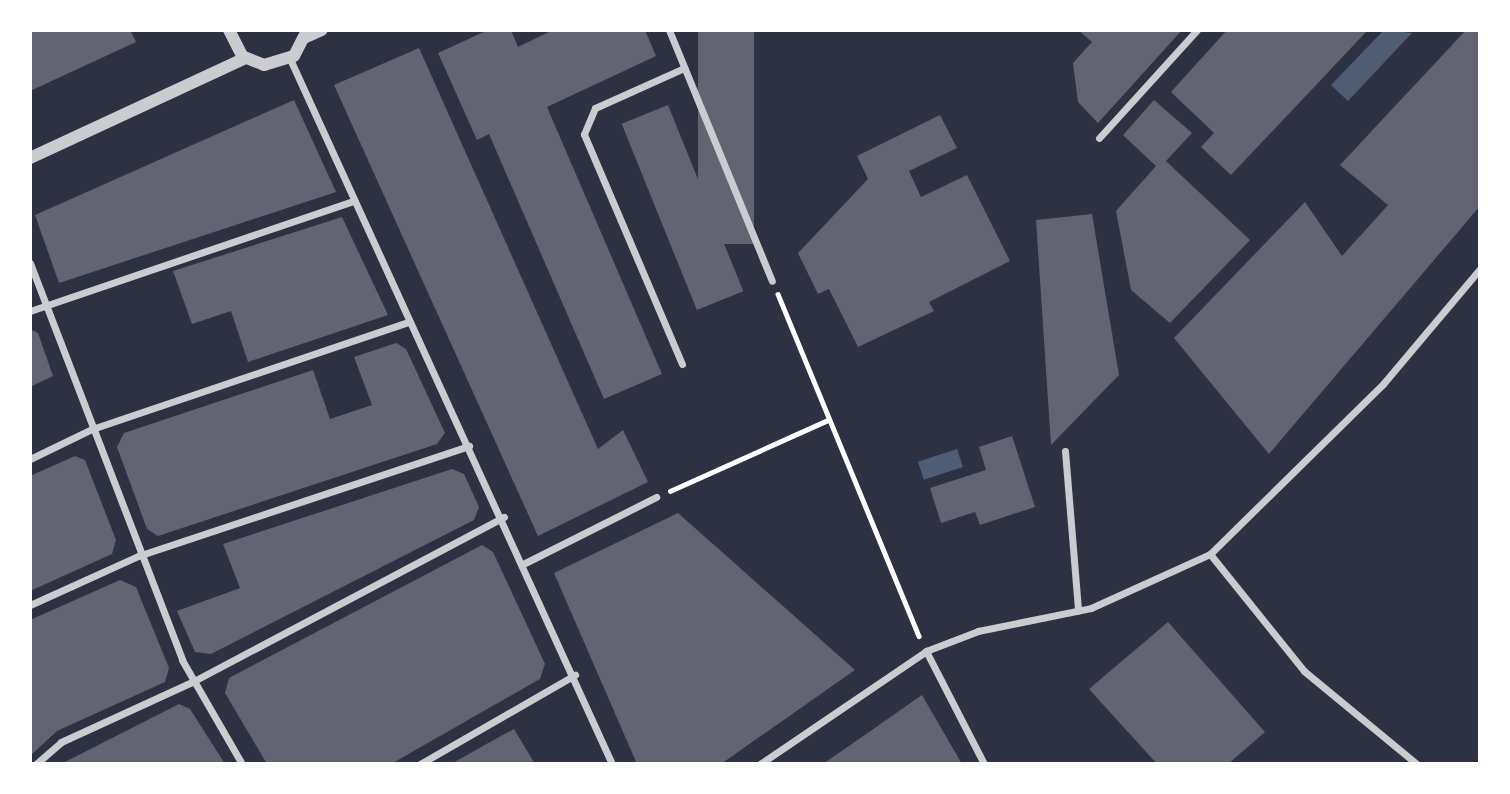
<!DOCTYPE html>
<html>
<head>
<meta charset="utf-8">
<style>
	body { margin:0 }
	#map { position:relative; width:1510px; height:794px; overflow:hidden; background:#2d3142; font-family:Helvetica,sans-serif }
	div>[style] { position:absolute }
	.water>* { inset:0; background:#4f5d75; transform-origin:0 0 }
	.building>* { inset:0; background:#626471; transform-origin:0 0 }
	.path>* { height:4.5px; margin:-2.25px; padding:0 2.25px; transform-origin:2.25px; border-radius:2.25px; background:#fff }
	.minor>* { height:7px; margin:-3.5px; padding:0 3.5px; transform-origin:3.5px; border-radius:3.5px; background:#caccd0 }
	.tertiary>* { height:12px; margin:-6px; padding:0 6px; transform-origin:6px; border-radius:6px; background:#caccd0 }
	span { translate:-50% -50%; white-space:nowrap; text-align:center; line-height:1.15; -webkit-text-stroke:5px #fff; paint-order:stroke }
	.frame { position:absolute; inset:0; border:32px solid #fff; pointer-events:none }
</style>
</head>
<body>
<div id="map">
	<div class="water">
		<div style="clip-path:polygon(1384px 30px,1412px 33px,1348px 101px,1331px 85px)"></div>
		<div style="left:957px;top:449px;width:19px;height:41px;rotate:72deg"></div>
	</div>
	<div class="building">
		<div style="clip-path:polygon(30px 30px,130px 30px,136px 42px,30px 91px)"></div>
		<div style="clip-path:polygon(488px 30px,511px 30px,518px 47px,553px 30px,645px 30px,656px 56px,547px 107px,662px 374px,604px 399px,489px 134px,477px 140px,438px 53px)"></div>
		<div style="left:698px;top:30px;width:56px;height:214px"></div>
		<div style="clip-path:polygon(1078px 30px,1182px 30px,1098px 123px,1078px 102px,1073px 63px,1092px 42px)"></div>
		<div style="clip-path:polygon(1227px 30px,1368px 30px,1231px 175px,1201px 147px,1214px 133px,1171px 92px)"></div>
		<div style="clip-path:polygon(1466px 30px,1480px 30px,1480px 206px,1269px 454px,1174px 338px,1305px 202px,1342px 256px,1388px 205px,1340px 165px)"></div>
		<div style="clip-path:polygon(419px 48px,598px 449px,623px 430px,648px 482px,538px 536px,334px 85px)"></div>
		<div style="clip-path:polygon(294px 100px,336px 192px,59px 283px,35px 215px)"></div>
		<div style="clip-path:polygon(1154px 100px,1192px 133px,1166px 161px,1250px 240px,1170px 323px,1131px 290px,1116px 211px,1156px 166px,1123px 135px)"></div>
		<div style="left:668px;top:105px;width:201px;height:50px;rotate:68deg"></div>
		<div style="clip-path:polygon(940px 115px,957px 148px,909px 171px,921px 197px,967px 175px,1010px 261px,929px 302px,934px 311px,858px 347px,829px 289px,818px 294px,798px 253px,868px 179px,857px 156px)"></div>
		<div style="clip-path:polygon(1092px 214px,1119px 375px,1051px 445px,1036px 220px)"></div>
		<div style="clip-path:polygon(342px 217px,388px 315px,248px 362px,231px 311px,192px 324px,173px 271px)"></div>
		<div style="clip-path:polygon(30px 329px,38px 333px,53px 376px,30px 387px)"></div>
		<div style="clip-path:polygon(396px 343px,406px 349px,445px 433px,437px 444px,158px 536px,147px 529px,117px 447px,124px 433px,313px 370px,330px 419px,372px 405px,354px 357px)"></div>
		<div style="clip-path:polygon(1012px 436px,1035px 507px,980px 525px,975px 512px,941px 523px,930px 488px,986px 470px,979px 447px)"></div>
		<div style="clip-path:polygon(75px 456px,85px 460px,116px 540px,112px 554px,30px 591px,30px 476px)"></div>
		<div style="clip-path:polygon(452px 469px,464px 474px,479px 507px,474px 520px,211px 654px,195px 652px,177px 611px,240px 588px,223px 544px)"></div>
		<div style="clip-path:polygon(678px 513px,855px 670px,721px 764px,637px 764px,554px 573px)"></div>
		<div style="clip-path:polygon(482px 545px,493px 552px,545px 664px,540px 679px,391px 764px,267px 764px,225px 693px,229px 678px)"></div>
		<div style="clip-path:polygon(120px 580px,136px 587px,169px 668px,165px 682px,57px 731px,30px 756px,30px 620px)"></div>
		<div style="clip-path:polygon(1168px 622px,1265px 732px,1228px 764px,1157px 764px,1089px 689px)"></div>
		<div style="clip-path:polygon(922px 695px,962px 764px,823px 764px)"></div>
		<div style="clip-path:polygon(179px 704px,190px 709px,225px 764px,61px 764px)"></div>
		<div style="clip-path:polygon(514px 729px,535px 764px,451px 764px,499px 737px)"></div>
	</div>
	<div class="path">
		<div style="left:778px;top:294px;width:370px;rotate:67.6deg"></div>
		<div style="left:670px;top:491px;width:173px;rotate:-24.2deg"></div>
	</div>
	<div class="minor">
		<div style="left:669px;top:30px;width:271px;rotate:67.7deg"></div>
		<div style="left:290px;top:59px;width:775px;rotate:65.45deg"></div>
		<div style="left:1099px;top:138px;width:146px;rotate:-47.8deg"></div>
		<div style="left:30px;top:263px;width:425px;rotate:69deg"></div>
		<div style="left:182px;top:660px;width:120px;rotate:60deg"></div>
		<div style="left:30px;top:311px;width:341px;rotate:-18.8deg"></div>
		<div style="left:682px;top:364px;width:250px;rotate:-113.1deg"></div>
		<div style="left:584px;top:134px;width:28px;rotate:-67deg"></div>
		<div style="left:595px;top:108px;width:98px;rotate:-24.2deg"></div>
		<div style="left:1065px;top:451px;width:160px;rotate:85.3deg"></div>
		<div style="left:30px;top:459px;width:69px;rotate:-25.8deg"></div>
		<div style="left:92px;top:429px;width:335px;rotate:-18.7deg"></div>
		<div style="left:1210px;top:554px;width:150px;rotate:51.2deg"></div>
		<div style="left:1304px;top:671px;width:146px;rotate:39.5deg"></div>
		<div style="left:525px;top:563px;width:147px;rotate:-26.7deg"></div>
		<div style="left:30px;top:605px;width:119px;rotate:-24.4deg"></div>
		<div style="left:138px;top:556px;width:349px;rotate:-18.4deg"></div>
		<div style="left:926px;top:651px;width:127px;rotate:62.8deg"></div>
		<div style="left:36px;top:764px;width:33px;rotate:-41deg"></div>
		<div style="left:61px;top:742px;width:144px;rotate:-24.6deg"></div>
		<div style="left:192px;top:682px;width:353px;rotate:-27.9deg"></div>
		<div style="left:420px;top:764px;width:179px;rotate:-29.9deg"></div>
		<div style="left:760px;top:764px;width:201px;rotate:-34.2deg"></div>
		<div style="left:926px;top:651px;width:56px;rotate:-21deg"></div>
		<div style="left:978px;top:631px;width:115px;rotate:-11.5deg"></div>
		<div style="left:1091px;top:608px;width:131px;rotate:-24.4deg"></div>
		<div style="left:1210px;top:554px;width:243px;rotate:-44.5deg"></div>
		<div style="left:1383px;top:384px;width:150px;rotate:-49.9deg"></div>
	</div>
	<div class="tertiary">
		<div style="left:229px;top:30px;width:29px;rotate:63deg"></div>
		<div style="left:242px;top:56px;width:24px;rotate:22deg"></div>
		<div style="left:264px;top:65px;width:31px;rotate:-17deg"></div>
		<div style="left:294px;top:56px;width:29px;rotate:-63deg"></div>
		<div style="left:306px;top:37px;width:17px;rotate:-24deg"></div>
		<div style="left:30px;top:158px;width:237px;rotate:-24.9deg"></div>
	</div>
	<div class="frame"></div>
</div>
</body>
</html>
